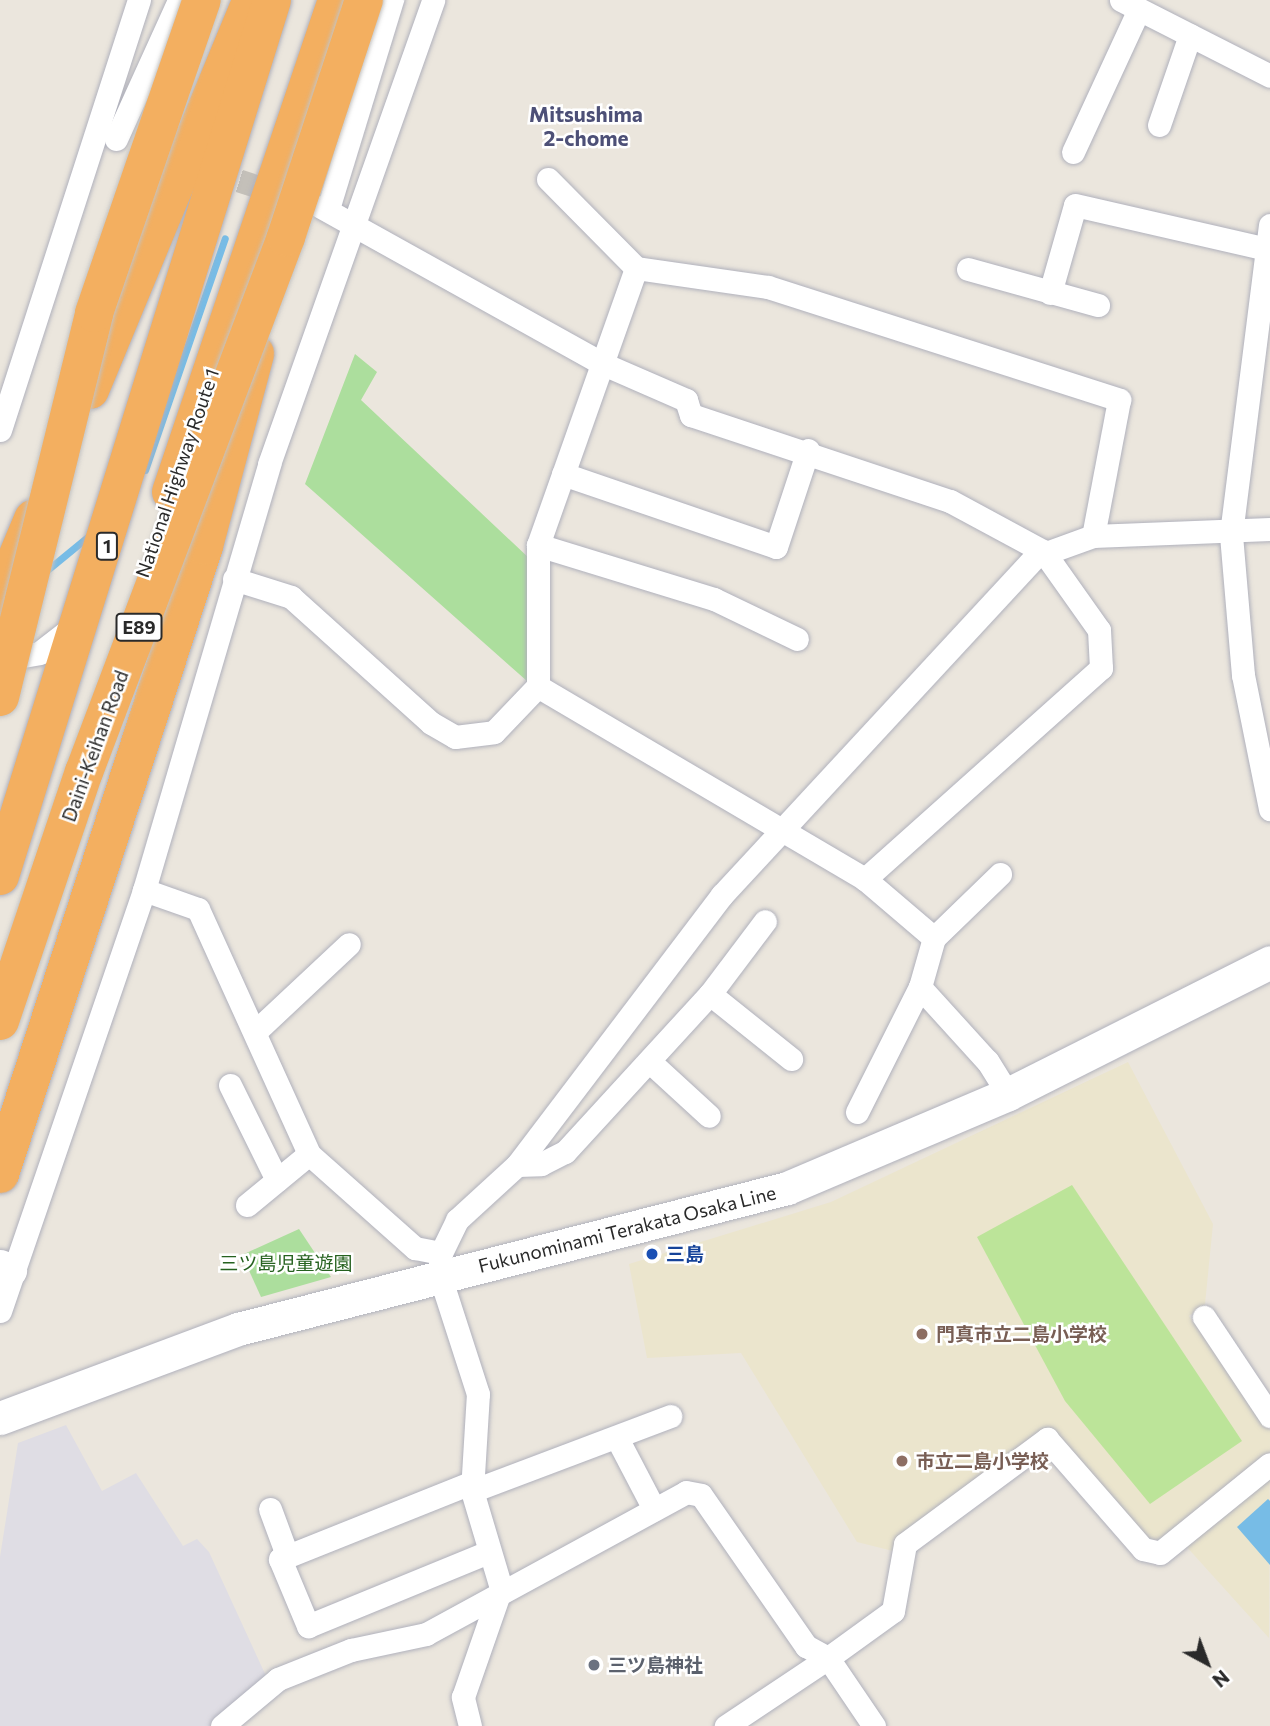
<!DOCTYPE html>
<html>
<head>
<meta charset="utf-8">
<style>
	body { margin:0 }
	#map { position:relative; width:1270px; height:1726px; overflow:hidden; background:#ebe6dd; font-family:Commissioner,"Noto Sans JP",sans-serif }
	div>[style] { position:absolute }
	.industrial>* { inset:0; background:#dfdde4 }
	.education>* { inset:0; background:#ebe5cd }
	.green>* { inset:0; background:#acde9d }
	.pitch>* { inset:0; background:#bce499 }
	.water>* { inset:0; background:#77bce6 }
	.stream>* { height:7px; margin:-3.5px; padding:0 3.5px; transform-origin:3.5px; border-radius:3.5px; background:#77bce6 }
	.street-tunnel>* { height:23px; margin-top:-11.5px; transform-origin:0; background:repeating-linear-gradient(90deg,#c4c0b9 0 23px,transparent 0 34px) }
	.roads { filter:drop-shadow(0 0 2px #b0b1bc) drop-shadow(0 0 2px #b0b1bc) }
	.street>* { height:23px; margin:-11.5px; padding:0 11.5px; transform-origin:11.5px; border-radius:11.5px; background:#fff }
	.secondary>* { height:33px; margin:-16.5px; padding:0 16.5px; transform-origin:16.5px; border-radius:16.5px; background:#fff }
	.highway>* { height:38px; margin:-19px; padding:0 19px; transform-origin:19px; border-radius:19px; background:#f3af60 }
	.bridges { filter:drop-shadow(0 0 2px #c3c3c3) drop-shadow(0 0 2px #c3c3c3) }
	.highway-bridge>* { height:38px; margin:-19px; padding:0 19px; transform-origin:19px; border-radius:19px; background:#f3af60 }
	.dots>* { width:19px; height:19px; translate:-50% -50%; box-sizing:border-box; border:4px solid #fff; border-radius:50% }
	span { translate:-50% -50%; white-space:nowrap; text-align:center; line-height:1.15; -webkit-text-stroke:5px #fff; paint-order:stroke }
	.shield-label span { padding:2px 5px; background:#fff; border:2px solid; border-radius:5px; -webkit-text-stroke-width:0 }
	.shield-label { font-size:18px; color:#2a2a2a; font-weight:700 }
	.street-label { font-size:19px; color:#2a2a2a }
	.transit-label { font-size:19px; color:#164399; font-weight:700 }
	.left { translate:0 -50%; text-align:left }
	.park-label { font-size:19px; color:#26621f }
	.education-label { font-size:19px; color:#785e54; font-weight:700 }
	.worship-label { font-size:19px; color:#5b616d; font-weight:700 }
	.neighbourhood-label { font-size:21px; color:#4d5077; font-weight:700 }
	.north { position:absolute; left:1172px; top:1628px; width:70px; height:70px; -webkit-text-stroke:5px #fff; paint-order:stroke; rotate:139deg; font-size:19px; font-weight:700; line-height:28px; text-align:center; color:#2a2a2a }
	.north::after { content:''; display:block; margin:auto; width:24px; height:32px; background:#2a2a2a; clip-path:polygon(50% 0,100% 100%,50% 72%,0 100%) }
</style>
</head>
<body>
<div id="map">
	<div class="industrial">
		<div style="clip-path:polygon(66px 1425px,102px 1491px,136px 1473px,183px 1546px,197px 1539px,209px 1552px,266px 1676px,209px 1726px,0 1726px,0 1557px,18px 1443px)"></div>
	</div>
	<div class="education">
		<div style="clip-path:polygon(1128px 1062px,1213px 1224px,1205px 1304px,1189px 1316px,1270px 1430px,1269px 1638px,1185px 1545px,1146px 1539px,1047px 1430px,897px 1552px,857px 1542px,741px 1353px,647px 1358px,629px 1264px,831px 1202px)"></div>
	</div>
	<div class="green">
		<div style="clip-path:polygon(355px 354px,377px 372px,361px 400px,529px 558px,527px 681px,305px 484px)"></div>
		<div style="clip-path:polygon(299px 1229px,331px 1277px,261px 1297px,242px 1255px)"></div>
	</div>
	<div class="pitch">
		<div style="clip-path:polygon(1072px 1185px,1242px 1441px,1150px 1504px,1065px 1401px,977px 1237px)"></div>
	</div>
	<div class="water">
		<div style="clip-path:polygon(1268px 1499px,1270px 1501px,1270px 1565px,1237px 1527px)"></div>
	</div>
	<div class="stream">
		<div style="left:145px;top:470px;width:245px;rotate:-71deg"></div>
		<div style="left:46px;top:571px;width:58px;rotate:-39.4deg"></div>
	</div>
	<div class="street-tunnel">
		<div style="left:207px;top:170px;width:78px;rotate:18deg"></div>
	</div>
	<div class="roads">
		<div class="street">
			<div style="left:1121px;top:0;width:167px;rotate:27deg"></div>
			<div style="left:1159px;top:125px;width:95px;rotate:-71deg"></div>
			<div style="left:116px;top:139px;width:153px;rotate:-65.6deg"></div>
			<div style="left:1073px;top:152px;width:157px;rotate:-65.2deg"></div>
			<div style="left:548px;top:179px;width:125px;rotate:45.3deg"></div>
			<div style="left:321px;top:207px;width:321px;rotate:29.1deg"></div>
			<div style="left:601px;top:363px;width:93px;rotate:23.5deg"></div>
			<div style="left:686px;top:400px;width:16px;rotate:72deg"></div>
			<div style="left:691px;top:415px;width:273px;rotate:18.4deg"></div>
			<div style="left:950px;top:501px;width:106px;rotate:28.3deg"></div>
			<div style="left:1043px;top:551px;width:97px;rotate:54.7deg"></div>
			<div style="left:1099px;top:630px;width:38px;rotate:87deg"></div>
			<div style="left:1101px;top:668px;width:317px;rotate:138.2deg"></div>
			<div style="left:328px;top:209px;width:219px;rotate:-73deg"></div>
			<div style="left:1270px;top:225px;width:312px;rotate:97.2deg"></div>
			<div style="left:1231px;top:535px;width:141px;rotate:85.1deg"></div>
			<div style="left:1243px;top:675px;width:137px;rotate:78.6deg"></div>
			<div style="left:968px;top:269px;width:135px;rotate:15.5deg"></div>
			<div style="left:1050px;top:293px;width:91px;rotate:-74.1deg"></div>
			<div style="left:1075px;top:205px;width:197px;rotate:12.9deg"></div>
			<div style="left:0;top:430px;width:452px;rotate:-72.1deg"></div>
			<div style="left:563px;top:474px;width:225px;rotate:18.9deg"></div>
			<div style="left:776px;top:547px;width:102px;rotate:-71.7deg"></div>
			<div style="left:538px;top:545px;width:184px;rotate:17.1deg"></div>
			<div style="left:714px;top:599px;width:92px;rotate:25.7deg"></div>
			<div style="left:234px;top:579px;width:60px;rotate:17.5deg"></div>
			<div style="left:291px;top:597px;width:188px;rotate:42deg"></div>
			<div style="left:431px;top:723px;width:28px;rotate:30deg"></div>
			<div style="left:455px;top:737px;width:39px;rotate:-7deg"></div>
			<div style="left:494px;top:732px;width:64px;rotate:-46.3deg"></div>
			<div style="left:0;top:660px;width:40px;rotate:-10deg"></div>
			<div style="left:39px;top:653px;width:44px;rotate:-37.6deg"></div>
			<div style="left:144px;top:890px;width:57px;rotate:19.4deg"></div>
			<div style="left:198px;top:909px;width:269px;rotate:65.6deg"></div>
			<div style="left:309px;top:1154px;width:142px;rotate:41.6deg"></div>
			<div style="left:415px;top:1248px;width:26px;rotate:11deg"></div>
			<div style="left:934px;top:938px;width:92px;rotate:-44.1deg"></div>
			<div style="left:710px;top:994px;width:104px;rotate:38.7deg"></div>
			<div style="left:256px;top:1031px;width:127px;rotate:-43.1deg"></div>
			<div style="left:649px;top:1061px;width:81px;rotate:42.5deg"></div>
			<div style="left:230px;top:1085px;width:106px;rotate:63.7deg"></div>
			<div style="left:1008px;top:1094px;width:39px;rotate:-122deg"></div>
			<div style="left:987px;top:1061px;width:100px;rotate:-132.2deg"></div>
			<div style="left:920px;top:987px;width:51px;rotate:-74.1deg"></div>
			<div style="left:934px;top:938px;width:91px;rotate:-139.5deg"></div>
			<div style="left:865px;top:879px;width:380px;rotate:-149.5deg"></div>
			<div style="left:538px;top:686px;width:141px;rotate:-90deg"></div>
			<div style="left:538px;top:545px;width:294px;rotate:-70.5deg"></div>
			<div style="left:636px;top:268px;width:133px;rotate:8.2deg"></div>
			<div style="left:768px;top:287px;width:369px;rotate:17.8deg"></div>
			<div style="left:1119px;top:400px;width:138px;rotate:100.8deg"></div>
			<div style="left:857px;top:1112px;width:140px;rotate:-63.3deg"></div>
			<div style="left:517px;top:1165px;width:24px;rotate:-2deg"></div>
			<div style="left:541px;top:1164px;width:27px;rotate:-27deg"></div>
			<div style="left:565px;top:1152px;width:214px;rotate:-47.5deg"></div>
			<div style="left:710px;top:994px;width:91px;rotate:-53deg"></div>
			<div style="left:247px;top:1205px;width:80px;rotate:-39.4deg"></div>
			<div style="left:0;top:1311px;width:445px;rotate:-71.1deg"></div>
			<div style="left:144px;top:890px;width:444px;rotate:-73.6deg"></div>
			<div style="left:269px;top:464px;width:492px;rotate:-70.5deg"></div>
			<div style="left:1204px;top:1317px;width:119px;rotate:56.3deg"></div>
			<div style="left:618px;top:1440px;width:78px;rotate:62.4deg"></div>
			<div style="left:473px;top:1482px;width:208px;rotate:158.2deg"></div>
			<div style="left:280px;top:1559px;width:73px;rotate:67.3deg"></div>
			<div style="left:308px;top:1626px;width:192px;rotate:-22.3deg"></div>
			<div style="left:472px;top:1491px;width:212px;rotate:-20.7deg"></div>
			<div style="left:270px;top:1509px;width:49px;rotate:69.7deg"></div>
			<div style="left:222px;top:1726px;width:73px;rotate:-40deg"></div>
			<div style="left:278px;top:1679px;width:79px;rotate:-21.7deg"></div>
			<div style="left:351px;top:1650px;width:77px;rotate:-12deg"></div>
			<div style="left:426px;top:1634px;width:296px;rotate:-28.6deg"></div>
			<div style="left:686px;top:1492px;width:15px;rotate:11deg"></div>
			<div style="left:701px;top:1495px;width:184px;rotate:55.2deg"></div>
			<div style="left:806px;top:1646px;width:25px;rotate:29deg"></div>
			<div style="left:828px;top:1658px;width:123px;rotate:146.3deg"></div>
			<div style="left:470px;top:1726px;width:30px;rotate:-104deg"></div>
			<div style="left:463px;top:1697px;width:115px;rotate:-70.8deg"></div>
			<div style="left:501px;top:1588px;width:101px;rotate:-106.6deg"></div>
			<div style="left:472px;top:1491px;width:97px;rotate:-86.5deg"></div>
			<div style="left:478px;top:1394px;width:124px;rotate:-107.9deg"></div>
			<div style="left:440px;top:1276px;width:23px;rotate:-88deg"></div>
			<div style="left:441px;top:1253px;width:37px;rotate:-64deg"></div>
			<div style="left:457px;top:1220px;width:81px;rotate:-42.5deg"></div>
			<div style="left:517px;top:1165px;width:339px;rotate:-52.8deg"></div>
			<div style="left:722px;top:895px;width:461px;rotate:-47.2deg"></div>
			<div style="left:1035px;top:557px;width:62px;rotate:-19.9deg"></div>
			<div style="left:1093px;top:536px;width:177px;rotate:-2.3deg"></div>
			<div style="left:874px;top:1726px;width:82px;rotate:-124.1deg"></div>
			<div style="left:828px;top:1658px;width:80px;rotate:-35.9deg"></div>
			<div style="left:893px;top:1611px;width:68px;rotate:-79.8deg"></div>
			<div style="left:905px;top:1544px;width:177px;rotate:-36.5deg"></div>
			<div style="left:1047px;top:1439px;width:146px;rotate:48.9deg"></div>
			<div style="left:1143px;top:1549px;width:17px;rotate:13deg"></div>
			<div style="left:1160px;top:1553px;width:141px;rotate:-39deg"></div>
		</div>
		<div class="secondary">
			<div style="left:0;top:1266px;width:11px;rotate:22deg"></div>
			<div style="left:0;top:1418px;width:254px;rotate:-20.5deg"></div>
			<div style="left:238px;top:1329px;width:567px;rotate:-14.4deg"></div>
			<div style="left:787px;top:1188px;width:240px;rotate:-23deg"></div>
			<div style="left:1008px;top:1094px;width:293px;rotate:-26.7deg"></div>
		</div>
		<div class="highway">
			<div style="left:272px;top:246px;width:92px;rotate:-81.3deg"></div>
			<div style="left:90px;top:390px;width:416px;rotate:-67.5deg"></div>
			<div style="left:171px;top:492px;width:519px;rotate:-71.36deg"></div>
			<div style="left:0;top:598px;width:86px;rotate:-67.3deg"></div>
			<div style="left:0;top:876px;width:917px;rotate:-72.75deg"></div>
			<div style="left:0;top:1174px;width:660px;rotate:-72deg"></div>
			<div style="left:204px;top:546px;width:199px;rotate:-75.1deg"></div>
		</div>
	</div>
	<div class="bridges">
		<div class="highway-bridge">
			<div style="left:0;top:697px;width:395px;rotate:-76.2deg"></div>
			<div style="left:94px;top:313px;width:331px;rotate:-71deg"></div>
			<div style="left:0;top:1021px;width:263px;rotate:-71.4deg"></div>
			<div style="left:84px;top:772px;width:572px;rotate:-69.31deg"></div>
			<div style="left:286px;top:237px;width:250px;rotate:-71.8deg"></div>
		</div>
	</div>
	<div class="dots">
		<div style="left:652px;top:1254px;background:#1a4fb4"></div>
		<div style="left:922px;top:1334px;background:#8d6e63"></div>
		<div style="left:902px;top:1461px;background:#8d6e63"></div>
		<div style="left:594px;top:1665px;background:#6b7280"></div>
	</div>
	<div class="shield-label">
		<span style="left:107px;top:546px">1</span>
		<span style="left:139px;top:627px">E89</span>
	</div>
	<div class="street-label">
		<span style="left:177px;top:473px;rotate:-71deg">National Highway Route 1</span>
		<span style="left:95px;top:746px;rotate:-70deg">Daini-Keihan Road</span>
		<span style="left:627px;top:1229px;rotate:-14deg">Fukunominami Terakata Osaka Line</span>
	</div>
	<div class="transit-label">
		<span class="left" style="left:666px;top:1254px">三島</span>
	</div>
	<div class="park-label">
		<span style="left:286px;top:1263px">三ツ島児童遊園</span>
	</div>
	<div class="education-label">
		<span class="left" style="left:936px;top:1334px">門真市立二島小学校</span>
		<span class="left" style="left:916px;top:1461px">市立二島小学校</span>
	</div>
	<div class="worship-label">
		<span class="left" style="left:608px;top:1665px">三ツ島神社</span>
	</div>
	<div class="neighbourhood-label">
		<span style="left:586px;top:126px">Mitsushima<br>2-chome</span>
	</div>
	<div class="north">N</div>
</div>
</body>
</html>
